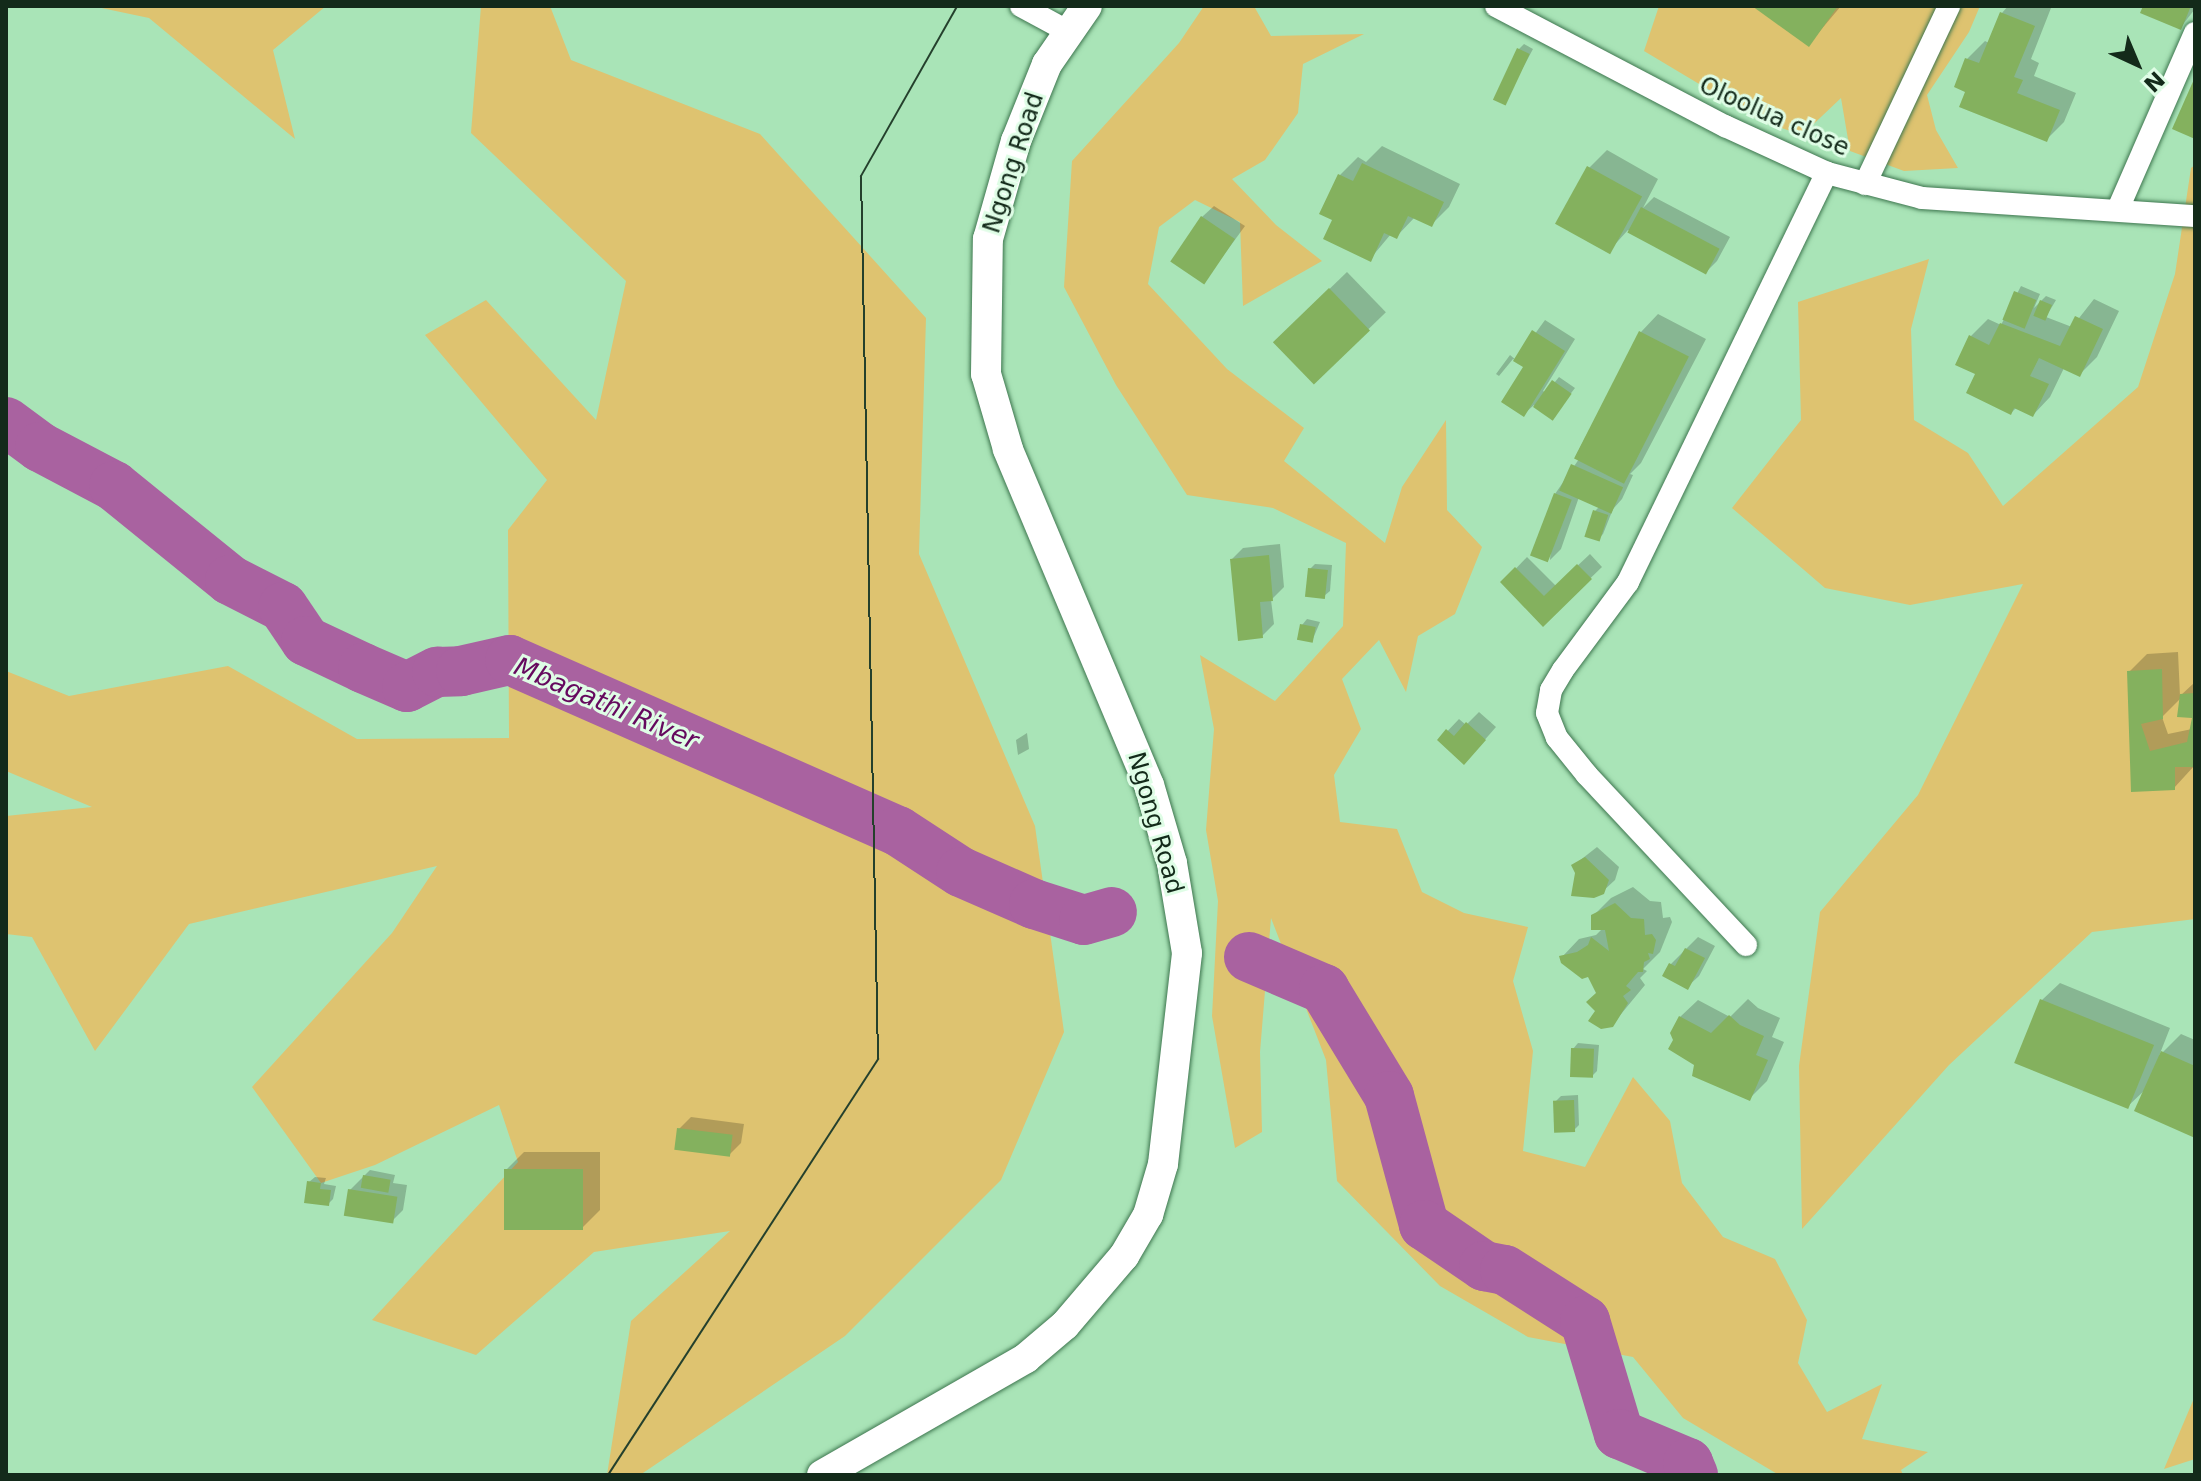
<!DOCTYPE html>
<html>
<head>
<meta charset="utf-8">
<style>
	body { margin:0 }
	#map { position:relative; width:2201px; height:1481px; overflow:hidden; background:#a9e4b7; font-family:"DejaVu Sans",sans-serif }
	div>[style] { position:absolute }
	.green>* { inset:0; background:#dec370 }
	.shadow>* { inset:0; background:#0003; transform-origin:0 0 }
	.river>* { height:50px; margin:-25px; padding:0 25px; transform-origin:25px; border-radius:25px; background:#a962a0 }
	.building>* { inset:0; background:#84b15e; transform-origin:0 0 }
	.roads { filter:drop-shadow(0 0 2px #3e764f) drop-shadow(0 0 2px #3e764f) }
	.minor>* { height:22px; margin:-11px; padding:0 11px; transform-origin:11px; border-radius:11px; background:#fff }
	.secondary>* { height:30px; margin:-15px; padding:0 15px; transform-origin:15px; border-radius:15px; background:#fff }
	.tram>* { height:2px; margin:-1px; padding:0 1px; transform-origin:1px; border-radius:1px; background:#24402c }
	span { translate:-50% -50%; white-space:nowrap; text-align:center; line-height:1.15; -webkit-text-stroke:6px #dffde6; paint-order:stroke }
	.street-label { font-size:24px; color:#132a1a }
	.water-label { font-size:26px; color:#65095e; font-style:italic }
	.frame { position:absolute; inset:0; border:8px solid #132a1a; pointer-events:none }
	.north { position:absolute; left:2097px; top:24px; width:80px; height:80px; -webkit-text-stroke:6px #dffde6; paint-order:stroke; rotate:136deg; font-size:22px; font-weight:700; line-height:32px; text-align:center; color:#132a1a }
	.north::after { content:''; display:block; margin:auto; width:28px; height:36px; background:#132a1a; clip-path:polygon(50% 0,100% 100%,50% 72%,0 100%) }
</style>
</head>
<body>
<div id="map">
	<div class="green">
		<div style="clip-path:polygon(92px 6px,326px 6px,273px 50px,295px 139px,149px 18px)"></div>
		<div style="clip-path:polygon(481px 6px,550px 6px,571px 60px,760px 134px,926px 318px,919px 554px,1035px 826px,1064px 1032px,1001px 1180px,845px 1336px,640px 1475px,607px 1475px,631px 1321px,730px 1231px,594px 1252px,476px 1355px,372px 1320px,518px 1162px,499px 1105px,375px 1165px,321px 1183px,252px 1087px,392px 933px,437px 866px,189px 924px,95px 1051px,32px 937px,6px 934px,6px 816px,92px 807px,6px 771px,6px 671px,69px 696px,228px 666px,357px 739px,509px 738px,508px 530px,547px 480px,425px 335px,486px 300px,596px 420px,626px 281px,471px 133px)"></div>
		<div style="clip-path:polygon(1204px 6px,1265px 6px,1255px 8px,1271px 36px,1364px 34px,1303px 64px,1298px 113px,1265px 160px,1232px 179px,1276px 225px,1322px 261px,1243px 306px,1240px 222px,1195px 200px,1159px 227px,1148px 284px,1227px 369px,1304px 428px,1284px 461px,1385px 543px,1402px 487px,1446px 420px,1447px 510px,1482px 547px,1455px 614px,1418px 636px,1406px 692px,1379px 640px,1342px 679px,1361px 729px,1334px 775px,1340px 822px,1397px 829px,1422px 892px,1464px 913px,1528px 927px,1513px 981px,1533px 1051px,1523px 1151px,1585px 1167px,1633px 1077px,1670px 1121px,1682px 1183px,1723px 1237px,1775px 1259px,1807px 1320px,1798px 1363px,1827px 1412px,1882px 1384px,1862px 1439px,1928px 1452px,1901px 1470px,1903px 1475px,1779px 1475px,1683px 1418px,1633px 1357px,1528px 1337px,1440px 1286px,1337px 1181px,1326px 1060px,1271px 918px,1260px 1052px,1262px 1132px,1235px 1148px,1212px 1016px,1218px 901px,1206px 830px,1214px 729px,1200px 655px,1275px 701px,1343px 626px,1346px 543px,1273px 508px,1187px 495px,1116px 385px,1064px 287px,1072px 161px,1179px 43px)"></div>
		<div style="clip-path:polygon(1659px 6px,1980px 6px,1969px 32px,1927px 95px,1936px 130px,1958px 168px,1904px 171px,1850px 151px,1841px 98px,1802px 135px,1761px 121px,1644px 51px)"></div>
		<div style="clip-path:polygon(2195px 165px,2195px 919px,2092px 932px,1949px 1065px,1802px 1229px,1799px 1066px,1820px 912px,1918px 795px,2023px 584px,1910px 605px,1825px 588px,1732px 508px,1801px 420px,1798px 302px,1929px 259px,1911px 329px,1914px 420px,1968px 453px,2003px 506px,2138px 387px,2175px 274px,2191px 168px)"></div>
		<div style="clip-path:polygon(2195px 1396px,2195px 1459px,2164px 1469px)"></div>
	</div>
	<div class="shadow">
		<div style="clip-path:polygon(1758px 6px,1841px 6px,1809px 44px)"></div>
		<div style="clip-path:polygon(2008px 6px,2051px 8px,2031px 59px,2039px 63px,2034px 76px,2076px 93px,2064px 122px,2046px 140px,1956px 86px,1967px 59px,1985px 41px,1989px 43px,2002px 13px)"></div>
		<div style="clip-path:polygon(2146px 6px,2195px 6px,2195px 9px,2180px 28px)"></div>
		<div style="clip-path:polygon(1524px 44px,1533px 49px,1504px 103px,1519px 49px)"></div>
		<div style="clip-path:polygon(1382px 146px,1460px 184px,1449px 207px,1431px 225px,1415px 217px,1396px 237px,1391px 234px,1370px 259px,1335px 219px,1322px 213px,1340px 175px,1358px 157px,1366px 162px)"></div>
		<div style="clip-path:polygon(1607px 150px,1658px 179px,1643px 208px,1654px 197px,1730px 237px,1717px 261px,1706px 272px,1628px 230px,1608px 252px,1589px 168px)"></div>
		<div style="clip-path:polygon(1214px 206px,1245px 226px,1204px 282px,1202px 217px)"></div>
		<div style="left:1347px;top:272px;width:56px;height:100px;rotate:46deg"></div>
		<div style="clip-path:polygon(2021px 286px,2040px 294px,2034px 308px,2046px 296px,2056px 300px,2046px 317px,2072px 327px,2094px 299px,2119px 311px,2097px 357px,2079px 375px,2064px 368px,2050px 397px,2033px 415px,2017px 407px,2011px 413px,1978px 373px,1971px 336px,1988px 319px,2001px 325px)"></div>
		<div style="clip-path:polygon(1658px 314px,1706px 339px,1641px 463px,1630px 474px,1633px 475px,1622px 499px,1613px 509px,1603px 534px,1598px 539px,1595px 511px,1600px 506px,1579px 497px,1561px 549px,1550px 560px,1555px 494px,1579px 459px,1575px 457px,1641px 332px)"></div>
		<div style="clip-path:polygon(1545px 320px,1575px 339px,1543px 391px,1546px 393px,1559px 377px,1575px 388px,1552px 418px,1534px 405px,1524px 414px,1526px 367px,1513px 359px,1499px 376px,1496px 374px,1510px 355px,1516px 360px)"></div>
		<div style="clip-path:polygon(1280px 544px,1284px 587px,1271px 600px,1274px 624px,1262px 636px,1232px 559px,1243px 548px)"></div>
		<div style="clip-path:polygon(1590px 554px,1602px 567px,1543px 624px,1503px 582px,1527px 557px,1556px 586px)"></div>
		<div style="clip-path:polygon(1315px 564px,1332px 565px,1330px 591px,1324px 596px,1310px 569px)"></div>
		<div style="clip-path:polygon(1307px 619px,1320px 622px,1312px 641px,1302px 625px)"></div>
		<div style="clip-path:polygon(evenodd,2178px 652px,2180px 696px,2195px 682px,2195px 765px,2174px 788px,2132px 789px,2129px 672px,2147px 654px,2178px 652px,2181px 698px,2194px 716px,2192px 729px,2168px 734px,2162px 717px,2181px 698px)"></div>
		<div style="clip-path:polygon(1479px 712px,1496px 727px,1475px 751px,1439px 740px,1459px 719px,1466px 725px)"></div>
		<div style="clip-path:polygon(1027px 733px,1029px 749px,1018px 755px,1016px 740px)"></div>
		<div style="clip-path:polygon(1597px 847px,1619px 867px,1615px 880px,1602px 892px,1574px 865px)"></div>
		<div style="clip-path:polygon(1633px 887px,1650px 901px,1661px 902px,1663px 918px,1670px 917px,1672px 922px,1660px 952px,1643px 969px,1647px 971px,1640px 978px,1645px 985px,1612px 1025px,1589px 974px,1562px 957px,1579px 939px,1596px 935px,1603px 928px,1593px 916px,1611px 898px)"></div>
		<div style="clip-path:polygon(1698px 937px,1715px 946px,1699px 976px,1687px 987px,1665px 976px,1671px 964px)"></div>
		<div style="clip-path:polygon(2060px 983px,2170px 1028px,2159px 1056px,2181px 1034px,2195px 1040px,2195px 1136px,2147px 1088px,2127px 1107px,2042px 1000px)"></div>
		<div style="clip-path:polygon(1748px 999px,1758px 1008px,1780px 1018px,1772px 1037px,1784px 1042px,1767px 1081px,1750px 1098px,1697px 1064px,1680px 1017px,1698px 1000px,1730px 1017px)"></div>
		<div style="clip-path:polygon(1578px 1043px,1599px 1045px,1597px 1071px,1592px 1076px,1573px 1049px)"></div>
		<div style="clip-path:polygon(1578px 1095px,1579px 1125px,1574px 1130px,1555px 1102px,1561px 1096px)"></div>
		<div style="clip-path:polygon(691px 1117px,744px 1124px,741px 1143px,729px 1155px,679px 1129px)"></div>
		<div style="clip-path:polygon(524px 1152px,600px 1152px,600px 1210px,582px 1228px,506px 1170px)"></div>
		<div style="clip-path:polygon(370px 1170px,395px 1175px,393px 1183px,407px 1185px,403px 1210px,391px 1222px,350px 1190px)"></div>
		<div style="clip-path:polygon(315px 1177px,326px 1178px,324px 1184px,336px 1186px,333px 1199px,328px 1204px,309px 1182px)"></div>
	</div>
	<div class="river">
		<div style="left:6px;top:422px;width:42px;rotate:36.3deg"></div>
		<div style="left:40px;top:447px;width:84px;rotate:27.8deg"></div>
		<div style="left:114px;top:486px;width:149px;rotate:39deg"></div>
		<div style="left:230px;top:580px;width:59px;rotate:27deg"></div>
		<div style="left:283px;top:607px;width:41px;rotate:55.9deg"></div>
		<div style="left:306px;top:641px;width:63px;rotate:25.3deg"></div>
		<div style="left:363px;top:668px;width:48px;rotate:23.4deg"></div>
		<div style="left:407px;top:687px;width:34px;rotate:-27deg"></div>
		<div style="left:437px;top:672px;width:24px;rotate:-2deg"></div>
		<div style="left:461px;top:671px;width:50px;rotate:-12.7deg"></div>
		<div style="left:510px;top:660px;width:424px;rotate:23.8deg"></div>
		<div style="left:898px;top:831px;width:75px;rotate:33.1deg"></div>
		<div style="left:961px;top:872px;width:80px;rotate:23.7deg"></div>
		<div style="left:1034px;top:904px;width:52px;rotate:17.7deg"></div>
		<div style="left:1084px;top:920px;width:29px;rotate:-16deg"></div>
		<div style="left:1249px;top:957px;width:82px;rotate:23.1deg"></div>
		<div style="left:1324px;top:989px;width:125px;rotate:58.7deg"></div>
		<div style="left:1389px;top:1096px;width:134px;rotate:74.8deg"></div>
		<div style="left:1424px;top:1225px;width:73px;rotate:34.3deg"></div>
		<div style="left:1484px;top:1266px;width:21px;rotate:11deg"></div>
		<div style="left:1505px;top:1270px;width:95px;rotate:32.5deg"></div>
		<div style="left:1585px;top:1321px;width:118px;rotate:73.3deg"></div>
		<div style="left:1619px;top:1434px;width:75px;rotate:22.8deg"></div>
		<div style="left:1688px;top:1463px;width:13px;rotate:67deg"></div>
	</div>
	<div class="building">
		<div style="clip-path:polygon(1752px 6px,1838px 6px,1809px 47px)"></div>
		<div style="clip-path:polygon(2143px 6px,2191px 6px,2181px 30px,2140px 13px)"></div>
		<div style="clip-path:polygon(2000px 12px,2035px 26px,2014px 77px,2023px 80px,2017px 93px,2060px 110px,2047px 142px,1959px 107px,1965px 92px,1954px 87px,1965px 58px,1979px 63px)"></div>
		<div style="left:1517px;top:48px;width:14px;height:57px;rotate:25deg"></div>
		<div style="clip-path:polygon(2195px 77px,2195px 139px,2172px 129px)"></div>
		<div style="clip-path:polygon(1362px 163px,1444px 202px,1432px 227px,1408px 216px,1397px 239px,1384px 233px,1371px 262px,1323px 239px,1332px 220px,1319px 214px,1338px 174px,1353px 181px)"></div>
		<div style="left:1587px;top:166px;width:63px;height:66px;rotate:29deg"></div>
		<div style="left:1641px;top:207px;width:89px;height:29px;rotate:28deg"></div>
		<div style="left:1201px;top:216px;width:41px;height:55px;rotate:34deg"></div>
		<div style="left:1329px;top:288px;width:59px;height:78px;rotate:46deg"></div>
		<div style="left:2014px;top:291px;width:24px;height:31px;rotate:22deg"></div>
		<div style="left:2040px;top:300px;width:13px;height:17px;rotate:23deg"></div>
		<div style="clip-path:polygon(2075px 316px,2103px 329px,2080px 377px,2039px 358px,2030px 376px,2049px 384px,2033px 417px,2014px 408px,2011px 415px,1966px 393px,1975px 374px,1955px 365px,1969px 335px,1989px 345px,2000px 323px,2060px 346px)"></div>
		<div style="clip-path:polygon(1532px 330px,1565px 351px,1524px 417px,1501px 402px,1523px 367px,1513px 361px)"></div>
		<div style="left:1639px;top:331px;width:56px;height:143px;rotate:27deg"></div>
		<div style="left:1552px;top:380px;width:24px;height:33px;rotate:35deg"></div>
		<div style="left:1571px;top:464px;width:57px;height:29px;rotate:24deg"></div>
		<div style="left:1554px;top:493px;width:19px;height:67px;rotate:21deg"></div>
		<div style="left:1593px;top:510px;width:16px;height:28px;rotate:18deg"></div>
		<div style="clip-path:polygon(1269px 555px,1273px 601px,1260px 602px,1263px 638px,1238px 641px,1230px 559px)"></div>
		<div style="clip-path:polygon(1577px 564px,1592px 579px,1543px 627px,1500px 582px,1515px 567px,1544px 596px)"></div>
		<div style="left:1308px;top:568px;width:20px;height:29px;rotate:6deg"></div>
		<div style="left:1300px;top:624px;width:16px;height:16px;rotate:11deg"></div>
		<div style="clip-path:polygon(2162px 669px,2163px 719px,2141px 724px,2150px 751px,2187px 742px,2192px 718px,2177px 717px,2180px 694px,2195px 693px,2195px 767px,2175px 767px,2175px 790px,2131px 792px,2127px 671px)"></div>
		<div style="clip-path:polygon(1466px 722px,1486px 740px,1464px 765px,1437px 740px,1446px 729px,1454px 736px)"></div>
		<div style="clip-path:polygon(1585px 857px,1609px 880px,1604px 894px,1594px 898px,1571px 896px,1575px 873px,1571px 865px)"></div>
		<div style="clip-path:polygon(1615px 903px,1631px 918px,1644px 919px,1645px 935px,1652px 934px,1656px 940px,1653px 954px,1648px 953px,1650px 959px,1644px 962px,1643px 972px,1638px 972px,1626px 986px,1631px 990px,1623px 996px,1628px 1003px,1613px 1027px,1601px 1029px,1588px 1021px,1595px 1011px,1586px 1002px,1596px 993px,1588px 977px,1582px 979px,1561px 963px,1559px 956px,1577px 952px,1588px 945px,1591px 937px,1609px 951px,1605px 930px,1591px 930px,1591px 915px)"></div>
		<div style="clip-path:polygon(1685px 948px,1705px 958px,1688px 990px,1662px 976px,1669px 963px,1675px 966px)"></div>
		<div style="left:2040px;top:999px;width:123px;height:69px;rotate:22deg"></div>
		<div style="clip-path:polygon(1729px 1015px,1740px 1025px,1764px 1036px,1756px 1055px,1768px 1060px,1750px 1101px,1692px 1076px,1694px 1065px,1668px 1049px,1673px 1040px,1670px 1033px,1679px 1016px,1711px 1033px)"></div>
		<div style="left:1571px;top:1048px;width:23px;height:29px;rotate:2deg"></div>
		<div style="clip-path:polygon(2161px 1051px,2195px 1066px,2195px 1138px,2134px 1111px)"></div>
		<div style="left:1574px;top:1100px;width:32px;height:21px;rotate:88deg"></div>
		<div style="left:677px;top:1128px;width:56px;height:22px;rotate:7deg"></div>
		<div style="left:504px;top:1169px;width:79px;height:61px"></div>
		<div style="left:363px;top:1175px;width:28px;height:13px;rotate:10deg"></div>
		<div style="clip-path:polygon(307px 1181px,321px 1183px,320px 1189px,331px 1190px,329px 1206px,304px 1203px)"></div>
		<div style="left:348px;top:1189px;width:50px;height:27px;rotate:9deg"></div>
	</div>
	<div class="roads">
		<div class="minor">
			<div style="left:1021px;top:6px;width:55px;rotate:28.4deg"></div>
			<div style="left:1496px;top:6px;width:259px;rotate:27.7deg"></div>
			<div style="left:1725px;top:126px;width:112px;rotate:24.7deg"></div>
			<div style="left:1827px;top:173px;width:98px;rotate:14.7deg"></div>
			<div style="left:1922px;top:198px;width:274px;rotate:3.8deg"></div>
			<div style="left:1865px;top:184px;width:197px;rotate:-64.7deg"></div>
			<div style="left:2118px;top:209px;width:192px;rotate:-66.4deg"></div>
			<div style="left:1746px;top:945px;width:233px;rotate:-133.1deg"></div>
			<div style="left:1587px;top:775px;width:48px;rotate:-129deg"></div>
			<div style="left:1557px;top:738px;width:27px;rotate:-112deg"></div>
			<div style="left:1547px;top:713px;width:23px;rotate:-80deg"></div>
			<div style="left:1551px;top:690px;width:23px;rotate:-59deg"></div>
			<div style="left:1563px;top:670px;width:109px;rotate:-53.5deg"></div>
			<div style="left:1628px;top:582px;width:455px;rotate:-64.1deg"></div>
		</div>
		<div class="secondary">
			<div style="left:822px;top:1475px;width:235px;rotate:-29.8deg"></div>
			<div style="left:1026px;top:1358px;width:51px;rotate:-40.2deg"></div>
			<div style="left:1065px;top:1325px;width:91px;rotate:-49.5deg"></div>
			<div style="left:1124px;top:1256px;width:48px;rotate:-59.7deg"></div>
			<div style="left:1148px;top:1215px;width:53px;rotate:-73.6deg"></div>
			<div style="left:1163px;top:1164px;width:212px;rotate:-83.5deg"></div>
			<div style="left:1187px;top:953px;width:91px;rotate:-99.5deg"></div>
			<div style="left:1172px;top:863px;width:81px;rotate:-106.4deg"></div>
			<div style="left:1149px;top:785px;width:364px;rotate:-112.8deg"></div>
			<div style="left:1008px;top:449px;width:78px;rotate:-106.3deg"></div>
			<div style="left:986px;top:374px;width:135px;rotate:-89.2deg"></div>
			<div style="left:988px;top:239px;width:102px;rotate:-74.1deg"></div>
			<div style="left:1016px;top:141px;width:83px;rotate:-68.1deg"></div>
			<div style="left:1047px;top:64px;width:70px;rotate:-55.4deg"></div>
		</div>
	</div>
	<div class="tram">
		<div style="left:608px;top:1475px;width:496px;rotate:-57deg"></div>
		<div style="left:878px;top:1059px;width:883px;rotate:-91.1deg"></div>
		<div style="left:861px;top:176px;width:195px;rotate:-60.5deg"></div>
	</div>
	<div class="street-label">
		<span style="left:1774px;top:117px;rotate:24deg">Oloolua close</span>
		<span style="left:1014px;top:163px;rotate:-72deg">Ngong Road</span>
		<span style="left:1155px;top:823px;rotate:74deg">Ngong Road</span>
	</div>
	<div class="water-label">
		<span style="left:606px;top:704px;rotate:23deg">Mbagathi River</span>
	</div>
	<div class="frame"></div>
	<div class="north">N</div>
</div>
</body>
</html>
